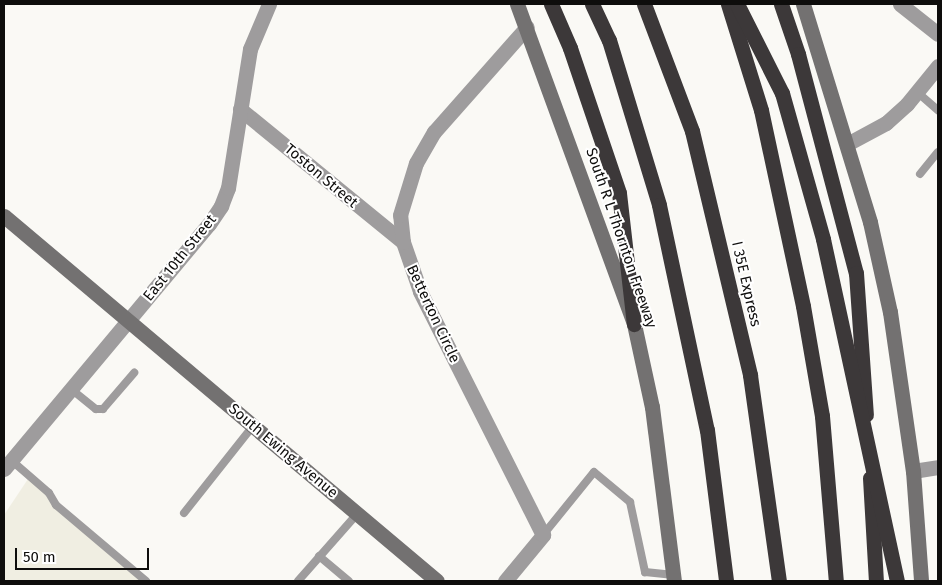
<!DOCTYPE html>
<html>
<head>
<meta charset="utf-8">
<style>
	body { margin:0 }
	#map { position:relative; width:942px; height:585px; overflow:hidden; background:#faf9f5; font-family:"Fira Sans",sans-serif }
	div>[style] { position:absolute }
	.built>* { inset:0; background:#f0eee2 }
	.lane>* { height:8px; margin:-4px; padding:0 4px; transform-origin:4px; border-radius:4px; background:#9e9c9d }
	.street>* { height:15px; margin:-7.5px; padding:0 7.5px; transform-origin:7.5px; border-radius:7.5px; background:#9e9c9d }
	.secondary>* { height:15px; margin:-7.5px; padding:0 7.5px; transform-origin:7.5px; border-radius:7.5px; background:#737171 }
	.highway>* { height:15px; margin:-7.5px; padding:0 7.5px; transform-origin:7.5px; border-radius:7.5px; background:#3c3839 }
	.highway-bridge>* { height:15px; margin:-7.5px; padding:0 7.5px; transform-origin:7.5px; border-radius:7.5px; background:#3c3839 }
	span { translate:-50% -50%; white-space:nowrap; text-align:center; line-height:1.15; -webkit-text-stroke:4px #fff; paint-order:stroke }
	.street-label { font-size:15px; color:#0e0d0c }
	.frame { position:absolute; inset:0; border:5px solid #0e0d0c; pointer-events:none }
	.scale { position:absolute; left:15px; top:548px; width:134px; height:22px; box-sizing:border-box; border:2px solid #0e0d0c; border-top:0; padding-left:6px; font-size:15px; line-height:18px; white-space:nowrap; color:#0e0d0c; -webkit-text-stroke:4px #fff; paint-order:stroke }
</style>
</head>
<body>
<div id="map">
	<div class="built">
		<div style="clip-path:polygon(28px 479px,149px 581px,4px 581px,4px 515px)"></div>
	</div>
	<div class="lane">
		<div style="left:917px;top:92px;width:28px;rotate:41deg"></div>
		<div style="left:920px;top:174px;width:28px;rotate:-51deg"></div>
		<div style="left:71px;top:389px;width:32px;rotate:39deg"></div>
		<div style="left:96px;top:409px;width:7px"></div>
		<div style="left:103px;top:409px;width:48px;rotate:-49.3deg"></div>
		<div style="left:11px;top:460px;width:50px;rotate:41deg"></div>
		<div style="left:49px;top:493px;width:14px;rotate:60deg"></div>
		<div style="left:56px;top:505px;width:118px;rotate:40.2deg"></div>
		<div style="left:184px;top:513px;width:111px;rotate:-51.6deg"></div>
		<div style="left:543px;top:535px;width:81px;rotate:-51deg"></div>
		<div style="left:594px;top:472px;width:47px;rotate:39.8deg"></div>
		<div style="left:630px;top:502px;width:72px;rotate:77.9deg"></div>
		<div style="left:645px;top:572px;width:29px;rotate:6deg"></div>
		<div style="left:319px;top:556px;width:39px;rotate:40deg"></div>
		<div style="left:298px;top:581px;width:89px;rotate:-48.6deg"></div>
	</div>
	<div class="street">
		<div style="left:900px;top:4px;width:48px;rotate:38.3deg"></div>
		<div style="left:240px;top:109px;width:210px;rotate:39.2deg"></div>
		<div style="left:847px;top:144px;width:44px;rotate:-28.3deg"></div>
		<div style="left:886px;top:123px;width:28px;rotate:-42deg"></div>
		<div style="left:907px;top:104px;width:49px;rotate:-50.8deg"></div>
		<div style="left:4px;top:469px;width:319px;rotate:-50.1deg"></div>
		<div style="left:209px;top:224px;width:22px;rotate:-56deg"></div>
		<div style="left:221px;top:206px;width:19px;rotate:-69deg"></div>
		<div style="left:228px;top:188px;width:141px;rotate:-81deg"></div>
		<div style="left:250px;top:49px;width:49px;rotate:-67.1deg"></div>
		<div style="left:913px;top:471px;width:25px;rotate:-9deg"></div>
		<div style="left:505px;top:581px;width:60px;rotate:-50.4deg"></div>
		<div style="left:543px;top:535px;width:273px;rotate:-116.8deg"></div>
		<div style="left:420px;top:291px;width:52px;rotate:-109.1deg"></div>
		<div style="left:403px;top:242px;width:27px;rotate:-96deg"></div>
		<div style="left:400px;top:215px;width:54px;rotate:-72.9deg"></div>
		<div style="left:416px;top:163px;width:36px;rotate:-60deg"></div>
		<div style="left:434px;top:132px;width:140px;rotate:-48.5deg"></div>
	</div>
	<div class="secondary">
		<div style="left:517px;top:4px;width:341px;rotate:69.9deg"></div>
		<div style="left:634px;top:324px;width:85px;rotate:77.8deg"></div>
		<div style="left:652px;top:407px;width:175px;rotate:82.8deg"></div>
		<div style="left:803px;top:4px;width:228px;rotate:72.9deg"></div>
		<div style="left:870px;top:222px;width:92px;rotate:77.5deg"></div>
		<div style="left:890px;top:312px;width:161px;rotate:81.8deg"></div>
		<div style="left:913px;top:471px;width:110px;rotate:85.8deg"></div>
		<div style="left:4px;top:216px;width:566px;rotate:40.13deg"></div>
	</div>
	<div class="highway">
		<div style="left:551px;top:4px;width:48px;rotate:66.6deg"></div>
		<div style="left:570px;top:48px;width:153px;rotate:71.3deg"></div>
		<div style="left:619px;top:193px;width:132px;rotate:83.5deg"></div>
		<div style="left:592px;top:4px;width:40px;rotate:65deg"></div>
		<div style="left:609px;top:40px;width:172px;rotate:73.1deg"></div>
		<div style="left:659px;top:205px;width:230px;rotate:78deg"></div>
		<div style="left:707px;top:430px;width:152px;rotate:82.8deg"></div>
		<div style="left:644px;top:4px;width:136px;rotate:69.3deg"></div>
		<div style="left:692px;top:131px;width:251px;rotate:76.6deg"></div>
		<div style="left:750px;top:375px;width:208px;rotate:82deg"></div>
		<div style="left:728px;top:4px;width:111px;rotate:72.7deg"></div>
		<div style="left:761px;top:110px;width:200px;rotate:77.9deg"></div>
		<div style="left:803px;top:306px;width:112px;rotate:80.2deg"></div>
		<div style="left:822px;top:416px;width:166px;rotate:85.2deg"></div>
		<div style="left:781px;top:4px;width:53px;rotate:71.2deg"></div>
		<div style="left:798px;top:54px;width:227px;rotate:75.2deg"></div>
		<div style="left:856px;top:273px;width:142px;rotate:86deg"></div>
		<div style="left:870px;top:478px;width:103px;rotate:86.7deg"></div>
	</div>
	<div class="highway-bridge">
		<div style="left:737px;top:4px;width:100px;rotate:63.2deg"></div>
		<div style="left:782px;top:93px;width:152px;rotate:74.3deg"></div>
		<div style="left:823px;top:239px;width:350px;rotate:77.8deg"></div>
	</div>
	<div class="street-label">
		<span style="left:321px;top:176px;rotate:40deg">Toston Street</span>
		<span style="left:621px;top:238px;rotate:71deg">South R L Thornton Freeway</span>
		<span style="left:180px;top:258px;rotate:-51deg">East 10th Street</span>
		<span style="left:746px;top:284px;rotate:77deg">I 35E Express</span>
		<span style="left:433px;top:314px;rotate:65deg">Betterton Circle</span>
		<span style="left:283px;top:451px;rotate:40deg">South Ewing Avenue</span>
	</div>
	<div class="frame"></div>
	<div class="scale">50 m</div>
</div>
</body>
</html>
